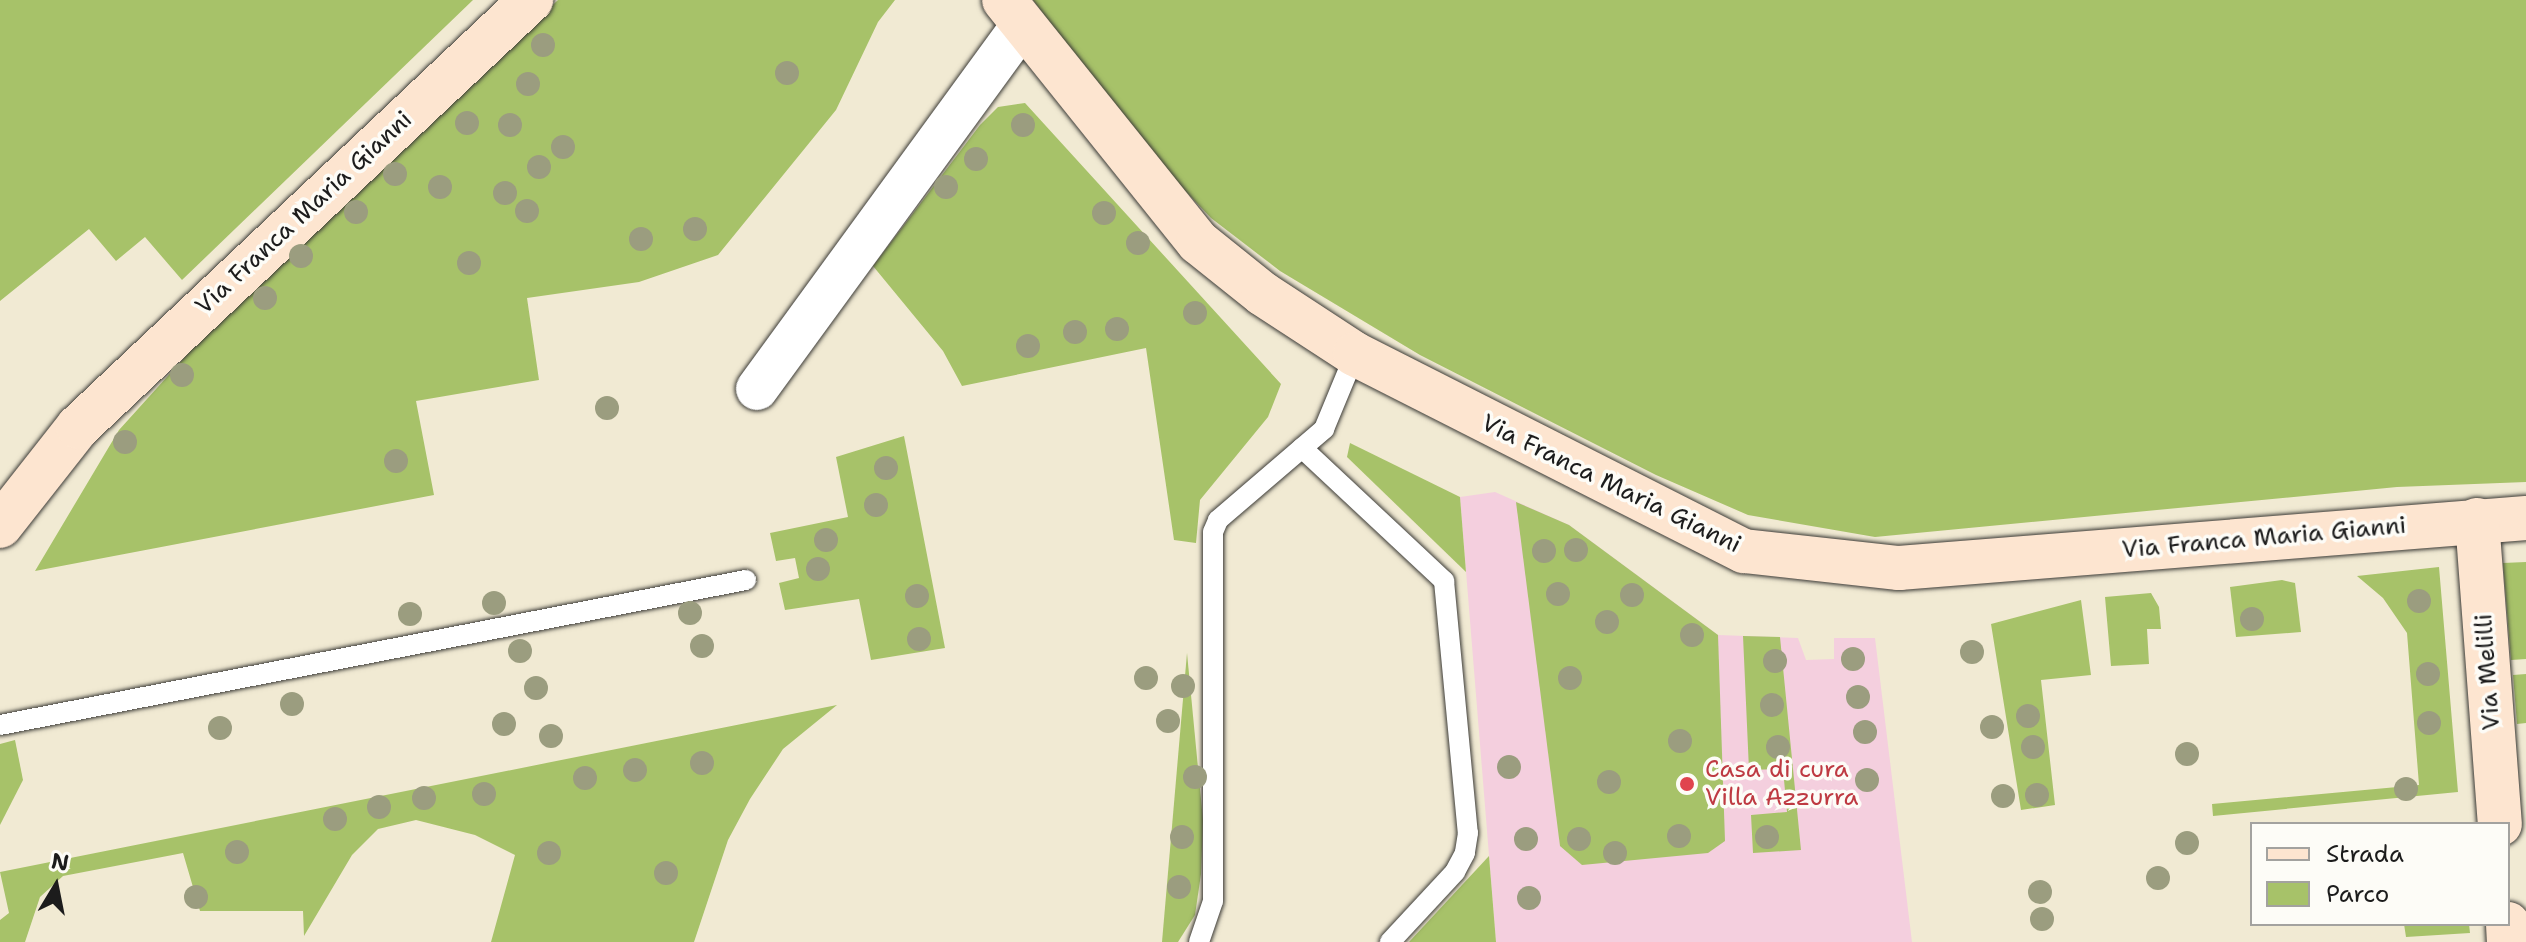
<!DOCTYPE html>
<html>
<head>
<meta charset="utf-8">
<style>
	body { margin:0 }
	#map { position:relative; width:2526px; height:942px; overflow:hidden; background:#f1ead3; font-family:"Shantell Sans",sans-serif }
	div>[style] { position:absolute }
	.built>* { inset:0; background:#f4cfde }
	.green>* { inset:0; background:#a7c269 }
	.roads { filter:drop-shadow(0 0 2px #3c3b37) drop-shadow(0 0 2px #3c3b37) }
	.lane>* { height:20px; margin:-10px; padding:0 10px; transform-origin:10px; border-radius:10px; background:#fff }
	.street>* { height:42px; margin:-21px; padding:0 21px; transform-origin:21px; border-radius:21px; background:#fff }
	.secondary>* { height:44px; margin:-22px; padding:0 22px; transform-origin:22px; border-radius:22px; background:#fde5d0 }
	.trees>* { width:24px; height:24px; margin:-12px; border-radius:50%; background:#9b9d7f }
	.dots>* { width:22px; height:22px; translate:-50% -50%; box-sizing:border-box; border:4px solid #fdfcf7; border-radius:50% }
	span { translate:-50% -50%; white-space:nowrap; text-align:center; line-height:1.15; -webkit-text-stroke:7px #fdfcf7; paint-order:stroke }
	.street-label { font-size:24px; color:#1c1c1c }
	.health-label { font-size:24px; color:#be3a42 }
	.left { translate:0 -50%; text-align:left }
	.legend { position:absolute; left:2250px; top:822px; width:260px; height:104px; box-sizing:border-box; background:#fdfcf7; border:2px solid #a3a29f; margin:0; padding:10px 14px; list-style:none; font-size:24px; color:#1c1c1c }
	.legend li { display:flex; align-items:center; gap:16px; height:40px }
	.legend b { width:40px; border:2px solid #a3a29f }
	.north { position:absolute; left:16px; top:846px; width:80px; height:80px; -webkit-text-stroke:6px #fdfcf7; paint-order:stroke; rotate:10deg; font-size:22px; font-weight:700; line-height:32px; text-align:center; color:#1c1c1c }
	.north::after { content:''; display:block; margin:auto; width:28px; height:36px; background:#1c1c1c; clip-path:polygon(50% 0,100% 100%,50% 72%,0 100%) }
</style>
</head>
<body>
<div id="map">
	<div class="built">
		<div style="clip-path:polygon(1495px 492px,1569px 525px,1718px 635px,1798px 638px,1806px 660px,1834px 659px,1834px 638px,1875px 638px,1912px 942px,1496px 942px,1460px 497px)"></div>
	</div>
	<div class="green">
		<div style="clip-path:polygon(0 0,473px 0,182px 280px,145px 237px,116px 261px,89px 229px,0 301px)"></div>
		<div style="clip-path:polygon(558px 0,895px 0,878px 22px,836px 110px,718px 255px,639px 282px,527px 298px,539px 380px,416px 401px,434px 495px,35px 571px,119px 430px,194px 347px)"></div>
		<div style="clip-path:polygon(1033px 0,2526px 0,2526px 482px,2397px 487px,1875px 537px,1748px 515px,1656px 475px,1420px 355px,1280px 271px,1211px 218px,1136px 139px)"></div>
		<div style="clip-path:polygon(1025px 103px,1281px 384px,1268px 417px,1200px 500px,1196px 543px,1174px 540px,1146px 348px,962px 386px,943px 351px,873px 266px,980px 125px,998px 107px)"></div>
		<div style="clip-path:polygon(904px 436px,945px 648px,871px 660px,859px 599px,785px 610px,779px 583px,799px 578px,795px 558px,776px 561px,770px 533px,848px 517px,836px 457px)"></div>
		<div style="clip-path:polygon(1350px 443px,1460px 497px,1466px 572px,1347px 457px)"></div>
		<div style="clip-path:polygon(1516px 502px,1569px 525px,1718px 635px,1725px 841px,1708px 853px,1582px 865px,1560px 846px)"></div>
		<div style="clip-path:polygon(2526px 562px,2526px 659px,2511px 660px,2503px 563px)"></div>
		<div style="clip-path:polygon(2439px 567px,2458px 792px,2213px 816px,2212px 804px,2419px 785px,2407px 633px,2383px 598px,2357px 576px)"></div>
		<div style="clip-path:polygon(2282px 580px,2295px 583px,2301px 632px,2236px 637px,2230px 587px)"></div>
		<div style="clip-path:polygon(2151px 593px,2159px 607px,2161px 629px,2147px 629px,2149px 664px,2111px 666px,2105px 597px)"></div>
		<div style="clip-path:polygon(2081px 600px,2091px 675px,2041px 680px,2055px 805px,2021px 810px,1991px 624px)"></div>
		<div style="clip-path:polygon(1743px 636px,1780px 637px,1801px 850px,1753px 853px,1751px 815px,1787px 812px,1783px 769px,1749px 770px)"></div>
		<div style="clip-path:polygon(1187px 653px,1203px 820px,1201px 874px,1195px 915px,1178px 942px,1162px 942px)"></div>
		<div style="clip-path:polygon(2526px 674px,2526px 723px,2517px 724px,2513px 675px)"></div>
		<div style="clip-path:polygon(837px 705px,783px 749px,750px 799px,728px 840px,694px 942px,491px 942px,515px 855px,475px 835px,416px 820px,378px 829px,352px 855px,304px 936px,303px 911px,200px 911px,183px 853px,63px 876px,40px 897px,25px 942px,0 942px,0 920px,9px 913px,0 872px)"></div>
		<div style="clip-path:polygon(15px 740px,23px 780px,0 825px,0 744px)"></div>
		<div style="clip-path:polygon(1489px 856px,1496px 942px,1409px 942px)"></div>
		<div style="clip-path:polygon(2404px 924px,2469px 924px,2470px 933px,2406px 937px)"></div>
	</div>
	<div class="roads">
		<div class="lane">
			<div style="left:1302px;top:448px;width:195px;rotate:43.1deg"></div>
			<div style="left:1444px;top:581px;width:253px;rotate:84.6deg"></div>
			<div style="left:1468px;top:833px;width:20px;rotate:99deg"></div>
			<div style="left:1465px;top:853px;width:21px;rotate:118deg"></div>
			<div style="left:1455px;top:872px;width:96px;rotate:132.9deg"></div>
			<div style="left:0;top:725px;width:760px;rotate:-11deg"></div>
			<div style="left:1199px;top:942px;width:43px;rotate:-71.1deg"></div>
			<div style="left:1213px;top:901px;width:369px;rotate:-90deg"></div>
			<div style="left:1213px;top:532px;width:13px;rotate:-67deg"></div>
			<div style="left:1218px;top:520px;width:140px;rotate:-40.6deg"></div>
			<div style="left:1324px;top:429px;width:81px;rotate:-67.5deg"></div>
		</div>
		<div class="street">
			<div style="left:757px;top:389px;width:449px;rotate:-53.9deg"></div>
		</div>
		<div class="secondary">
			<div style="left:1004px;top:0;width:310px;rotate:51.3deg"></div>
			<div style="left:1198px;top:242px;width:83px;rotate:38.7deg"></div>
			<div style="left:1263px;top:294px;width:110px;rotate:33.1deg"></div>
			<div style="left:1355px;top:354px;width:436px;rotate:26.9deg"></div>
			<div style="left:1744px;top:551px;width:156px;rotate:6.3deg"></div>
			<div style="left:1899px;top:568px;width:629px;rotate:-4.56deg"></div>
			<div style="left:2477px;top:520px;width:305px;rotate:85.7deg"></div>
			<div style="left:0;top:526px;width:126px;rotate:-51.8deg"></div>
			<div style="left:78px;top:427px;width:623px;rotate:-43.31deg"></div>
			<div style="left:2508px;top:924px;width:18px;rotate:87deg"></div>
		</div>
	</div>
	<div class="trees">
		<div style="left:543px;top:45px"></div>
		<div style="left:787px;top:73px"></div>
		<div style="left:528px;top:84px"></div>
		<div style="left:467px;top:123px"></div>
		<div style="left:510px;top:125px"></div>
		<div style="left:1023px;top:125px"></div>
		<div style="left:563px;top:147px"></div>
		<div style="left:976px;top:159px"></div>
		<div style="left:539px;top:167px"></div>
		<div style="left:395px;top:174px"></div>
		<div style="left:440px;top:187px"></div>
		<div style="left:946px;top:187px"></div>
		<div style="left:505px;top:193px"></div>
		<div style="left:527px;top:211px"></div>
		<div style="left:356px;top:212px"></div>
		<div style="left:1104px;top:213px"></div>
		<div style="left:695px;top:229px"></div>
		<div style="left:641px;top:239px"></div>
		<div style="left:1138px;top:243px"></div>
		<div style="left:301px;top:256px"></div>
		<div style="left:469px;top:263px"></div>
		<div style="left:265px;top:298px"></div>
		<div style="left:1195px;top:313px"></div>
		<div style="left:1117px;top:329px"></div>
		<div style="left:1075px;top:332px"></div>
		<div style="left:1028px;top:346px"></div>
		<div style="left:182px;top:375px"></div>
		<div style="left:607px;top:408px"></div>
		<div style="left:125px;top:442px"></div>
		<div style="left:396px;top:461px"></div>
		<div style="left:886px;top:468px"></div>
		<div style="left:876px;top:505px"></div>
		<div style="left:826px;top:540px"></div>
		<div style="left:1576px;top:550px"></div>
		<div style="left:1544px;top:551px"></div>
		<div style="left:818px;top:569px"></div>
		<div style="left:1558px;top:594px"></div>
		<div style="left:1632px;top:595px"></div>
		<div style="left:917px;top:596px"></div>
		<div style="left:2419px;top:601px"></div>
		<div style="left:494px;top:603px"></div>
		<div style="left:690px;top:613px"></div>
		<div style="left:410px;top:614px"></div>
		<div style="left:2252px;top:619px"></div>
		<div style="left:1607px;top:622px"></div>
		<div style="left:1692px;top:635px"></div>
		<div style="left:919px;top:639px"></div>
		<div style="left:702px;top:646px"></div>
		<div style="left:520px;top:651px"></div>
		<div style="left:1972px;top:652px"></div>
		<div style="left:1853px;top:659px"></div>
		<div style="left:1775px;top:661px"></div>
		<div style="left:2428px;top:674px"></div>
		<div style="left:1146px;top:678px"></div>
		<div style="left:1570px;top:678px"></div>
		<div style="left:1183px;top:686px"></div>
		<div style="left:536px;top:688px"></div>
		<div style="left:1858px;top:697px"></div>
		<div style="left:292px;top:704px"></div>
		<div style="left:1772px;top:705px"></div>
		<div style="left:2028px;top:716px"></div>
		<div style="left:1168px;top:721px"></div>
		<div style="left:2429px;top:723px"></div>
		<div style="left:504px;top:724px"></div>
		<div style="left:1992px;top:727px"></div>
		<div style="left:220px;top:728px"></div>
		<div style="left:1865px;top:732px"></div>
		<div style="left:551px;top:736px"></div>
		<div style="left:1680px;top:741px"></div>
		<div style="left:1778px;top:747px"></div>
		<div style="left:2033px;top:747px"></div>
		<div style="left:2187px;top:754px"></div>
		<div style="left:702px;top:763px"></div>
		<div style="left:1509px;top:767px"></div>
		<div style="left:635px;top:770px"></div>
		<div style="left:1195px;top:777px"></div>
		<div style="left:585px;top:778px"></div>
		<div style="left:1867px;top:780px"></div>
		<div style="left:1609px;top:782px"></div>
		<div style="left:2406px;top:789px"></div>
		<div style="left:484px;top:794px"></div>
		<div style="left:2037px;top:795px"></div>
		<div style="left:2003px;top:796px"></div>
		<div style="left:424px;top:798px"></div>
		<div style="left:379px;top:807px"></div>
		<div style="left:335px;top:819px"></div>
		<div style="left:1679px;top:836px"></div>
		<div style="left:1182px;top:837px"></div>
		<div style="left:1767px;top:837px"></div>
		<div style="left:1526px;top:839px"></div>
		<div style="left:1579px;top:839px"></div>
		<div style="left:2187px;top:843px"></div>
		<div style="left:237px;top:852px"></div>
		<div style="left:549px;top:853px"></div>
		<div style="left:1615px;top:853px"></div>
		<div style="left:666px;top:873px"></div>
		<div style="left:2158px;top:878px"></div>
		<div style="left:1179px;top:887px"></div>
		<div style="left:2040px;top:892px"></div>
		<div style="left:196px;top:897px"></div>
		<div style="left:1529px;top:898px"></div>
		<div style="left:2042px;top:919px"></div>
	</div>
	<div class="dots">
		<div style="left:1687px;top:784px;background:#e0444e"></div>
	</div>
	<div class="street-label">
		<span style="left:304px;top:213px;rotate:-43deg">Via Franca Maria Gianni</span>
		<span style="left:1611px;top:484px;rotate:26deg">Via Franca Maria Gianni</span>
		<span style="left:2264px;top:538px;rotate:-5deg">Via Franca Maria Gianni</span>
		<span style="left:2488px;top:672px;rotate:-94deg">Via Melilli</span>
	</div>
	<div class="health-label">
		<span class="left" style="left:1705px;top:784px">Casa di cura<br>Villa Azzurra</span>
	</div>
	<ul class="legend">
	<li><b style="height:10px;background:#fde5d0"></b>Strada</li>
	<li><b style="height:22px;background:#a7c269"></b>Parco</li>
	</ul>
	<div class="north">N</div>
</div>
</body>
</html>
